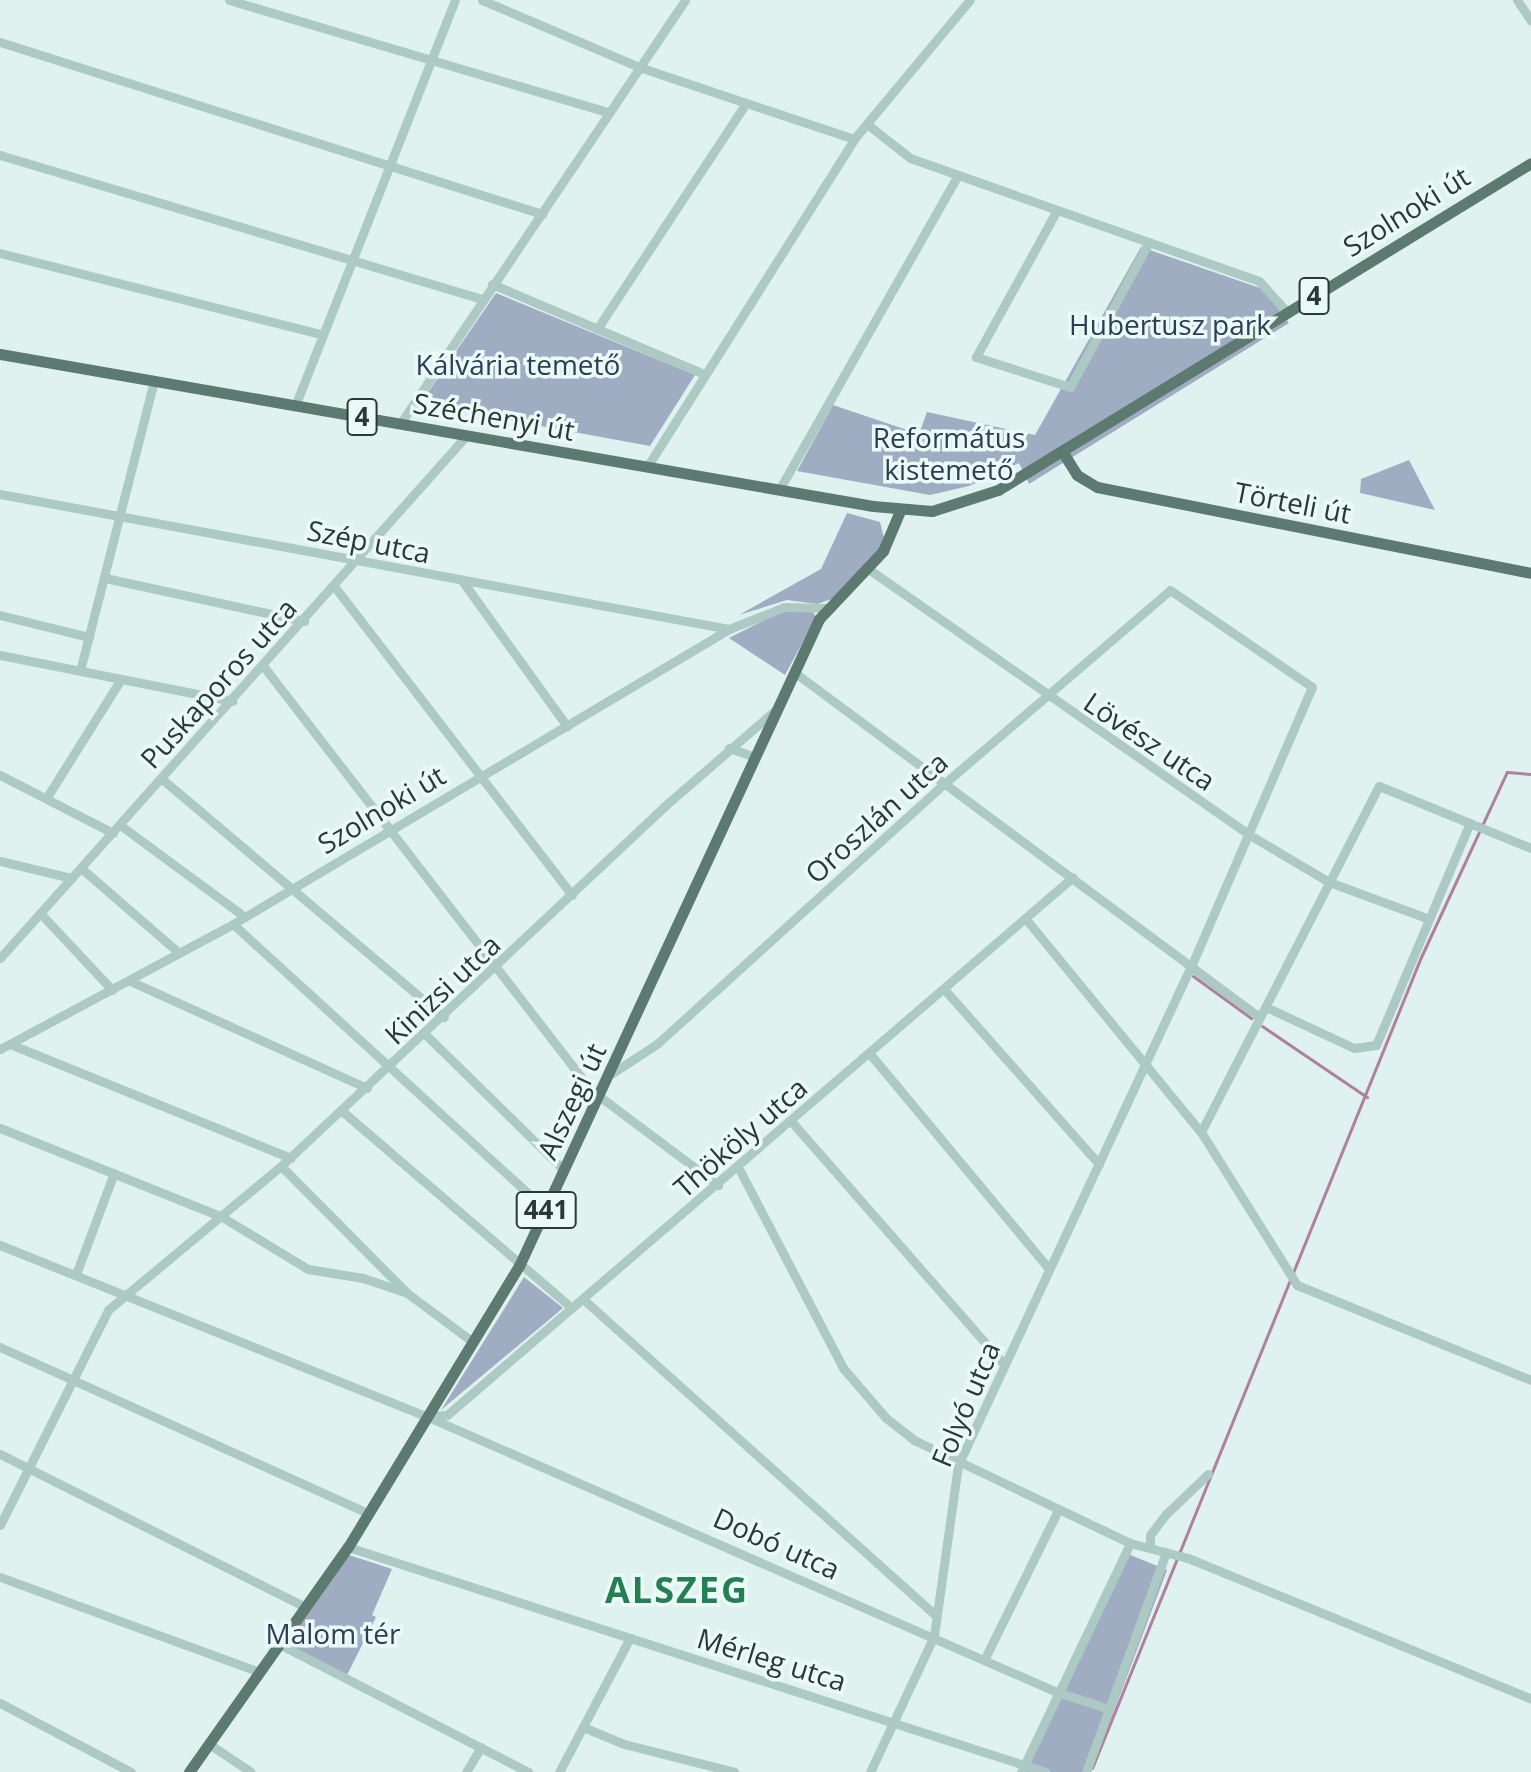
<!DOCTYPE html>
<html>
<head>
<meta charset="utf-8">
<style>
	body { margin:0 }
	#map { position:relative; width:1531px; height:1772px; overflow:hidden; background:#e0f2ef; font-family:"Open Sans",sans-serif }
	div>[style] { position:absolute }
	.green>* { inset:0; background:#a0acc1 }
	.stream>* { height:3px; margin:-1.5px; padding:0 1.5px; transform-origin:1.5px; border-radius:1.5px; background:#af809f }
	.minor>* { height:9px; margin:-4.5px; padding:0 4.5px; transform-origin:4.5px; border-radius:4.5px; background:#accac3 }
	.major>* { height:11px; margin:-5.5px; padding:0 5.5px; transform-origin:5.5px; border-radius:5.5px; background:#5c7a6f }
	span { translate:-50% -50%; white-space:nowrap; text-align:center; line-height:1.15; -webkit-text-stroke:7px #ecfaf7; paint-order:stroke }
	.shield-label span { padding:2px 6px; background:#ecfaf7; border:2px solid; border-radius:6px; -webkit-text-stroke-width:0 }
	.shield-label { font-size:26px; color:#2a3933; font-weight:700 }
	.street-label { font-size:28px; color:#2a3933 }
	.park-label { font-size:28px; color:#2f3c56 }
	.district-label { font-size:36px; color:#257f54; font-weight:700; letter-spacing:2px }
</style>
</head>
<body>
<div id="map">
	<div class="green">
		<div style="clip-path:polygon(1141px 247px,1263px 289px,1289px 323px,1029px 484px,1019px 463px,969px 486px,930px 495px,797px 471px,833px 405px,919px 434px,927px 412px,1035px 435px)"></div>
		<div style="clip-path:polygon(496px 293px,695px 375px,650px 446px,420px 404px)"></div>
		<div style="clip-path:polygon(1409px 460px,1435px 510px,1360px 493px,1361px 479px)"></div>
		<div style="clip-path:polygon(847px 513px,880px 522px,884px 538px,880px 549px,832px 599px,817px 604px,787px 600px,739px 615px,821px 569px)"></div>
		<div style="clip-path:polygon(782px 611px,813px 612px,816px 618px,785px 675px,729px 638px)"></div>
		<div style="clip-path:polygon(524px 1277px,563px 1308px,441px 1410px)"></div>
		<div style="clip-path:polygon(346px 1554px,392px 1569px,372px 1615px,376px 1617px,347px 1675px,287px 1645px)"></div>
		<div style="clip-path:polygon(1128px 1554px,1167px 1570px,1091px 1772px,1022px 1772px)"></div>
	</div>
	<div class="stream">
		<div style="left:1193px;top:976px;width:72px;rotate:35.9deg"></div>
		<div style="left:1262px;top:1026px;width:127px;rotate:34.1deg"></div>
		<div style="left:1092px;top:1768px;width:875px;rotate:-67.92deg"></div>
		<div style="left:1421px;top:957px;width:204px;rotate:-65.1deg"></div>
		<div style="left:1507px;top:772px;width:24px;rotate:5deg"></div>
	</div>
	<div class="minor">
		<div style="left:229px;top:0;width:395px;rotate:16.5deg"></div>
		<div style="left:482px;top:0;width:171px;rotate:23.1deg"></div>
		<div style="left:639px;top:67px;width:227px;rotate:18.5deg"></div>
		<div style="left:1517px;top:0;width:25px;rotate:56deg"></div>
		<div style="left:0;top:42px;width:569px;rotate:17.61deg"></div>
		<div style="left:867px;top:124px;width:55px;rotate:38.3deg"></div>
		<div style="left:910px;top:158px;width:370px;rotate:19.4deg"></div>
		<div style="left:1259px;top:281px;width:43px;rotate:47.8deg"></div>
		<div style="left:0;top:155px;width:503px;rotate:16.63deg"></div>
		<div style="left:1057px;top:210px;width:168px;rotate:118.9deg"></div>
		<div style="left:976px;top:357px;width:99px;rotate:17.7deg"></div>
		<div style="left:1070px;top:387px;width:165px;rotate:-61.4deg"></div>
		<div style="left:0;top:253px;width:330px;rotate:14.2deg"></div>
		<div style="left:492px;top:284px;width:230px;rotate:23deg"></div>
		<div style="left:597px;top:329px;width:271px;rotate:-56.6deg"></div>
		<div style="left:295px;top:406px;width:436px;rotate:-68.5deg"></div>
		<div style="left:400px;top:424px;width:511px;rotate:-56.09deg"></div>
		<div style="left:647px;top:467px;width:388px;rotate:-57.7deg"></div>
		<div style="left:854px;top:139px;width:181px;rotate:-50.2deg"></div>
		<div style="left:779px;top:490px;width:362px;rotate:-60.4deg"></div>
		<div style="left:0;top:494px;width:741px;rotate:10.49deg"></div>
		<div style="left:867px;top:568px;width:465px;rotate:34.9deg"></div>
		<div style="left:1248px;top:834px;width:94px;rotate:30.7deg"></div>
		<div style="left:1329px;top:882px;width:104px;rotate:20.2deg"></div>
		<div style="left:105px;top:578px;width:204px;rotate:12.2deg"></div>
		<div style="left:463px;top:582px;width:178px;rotate:54.2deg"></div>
		<div style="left:334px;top:586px;width:390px;rotate:52.4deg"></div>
		<div style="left:0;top:615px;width:92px;rotate:13.9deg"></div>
		<div style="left:0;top:655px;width:237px;rotate:11.2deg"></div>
		<div style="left:264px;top:667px;width:535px;rotate:52.29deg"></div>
		<div style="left:591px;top:1090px;width:159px;rotate:36.8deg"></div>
		<div style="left:80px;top:671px;width:300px;rotate:-75.7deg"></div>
		<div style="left:794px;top:672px;width:579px;rotate:36.57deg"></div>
		<div style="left:729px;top:748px;width:28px;rotate:19deg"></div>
		<div style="left:0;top:775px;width:127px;rotate:27.2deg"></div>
		<div style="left:162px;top:779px;width:369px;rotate:40.2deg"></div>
		<div style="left:47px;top:797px;width:139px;rotate:-57.9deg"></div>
		<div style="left:120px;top:825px;width:155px;rotate:36.4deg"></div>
		<div style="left:0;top:861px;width:74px;rotate:13.3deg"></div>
		<div style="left:81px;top:868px;width:130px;rotate:40.9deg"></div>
		<div style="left:41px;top:914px;width:104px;rotate:46.9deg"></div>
		<div style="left:1025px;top:918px;width:277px;rotate:50.6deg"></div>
		<div style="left:1201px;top:1132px;width:181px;rotate:57.9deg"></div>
		<div style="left:1297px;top:1285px;width:253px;rotate:22.1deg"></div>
		<div style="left:233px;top:924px;width:424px;rotate:42.4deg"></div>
		<div style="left:0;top:958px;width:700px;rotate:-48.24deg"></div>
		<div style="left:130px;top:981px;width:260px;rotate:24.3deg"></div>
		<div style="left:944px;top:989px;width:234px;rotate:48.5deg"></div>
		<div style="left:1266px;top:1007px;width:97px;rotate:25deg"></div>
		<div style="left:1354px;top:1048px;width:22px;rotate:-8deg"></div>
		<div style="left:1376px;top:1045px;width:241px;rotate:-67.1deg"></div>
		<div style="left:426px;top:1035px;width:193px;rotate:44.4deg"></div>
		<div style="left:10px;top:1044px;width:303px;rotate:22.1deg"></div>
		<div style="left:0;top:1049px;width:264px;rotate:-28.2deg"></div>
		<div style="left:233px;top:924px;width:577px;rotate:-30.74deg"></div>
		<div style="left:729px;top:629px;width:59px;rotate:-21.8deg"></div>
		<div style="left:784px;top:607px;width:45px;rotate:1.3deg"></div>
		<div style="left:870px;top:1054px;width:280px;rotate:50.2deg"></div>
		<div style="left:611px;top:1074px;width:56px;rotate:-33.4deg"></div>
		<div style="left:658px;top:1043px;width:387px;rotate:-42.2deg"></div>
		<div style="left:945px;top:783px;width:296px;rotate:-40.6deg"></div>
		<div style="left:1170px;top:590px;width:172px;rotate:34.3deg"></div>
		<div style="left:1312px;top:687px;width:304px;rotate:113.4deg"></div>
		<div style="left:1191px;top:966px;width:551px;rotate:115.03deg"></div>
		<div style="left:958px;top:1465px;width:173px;rotate:98deg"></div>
		<div style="left:934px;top:1636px;width:150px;rotate:115.2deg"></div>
		<div style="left:342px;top:1111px;width:301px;rotate:40.6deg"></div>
		<div style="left:791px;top:1121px;width:323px;rotate:48.8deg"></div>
		<div style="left:0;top:1128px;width:239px;rotate:21.8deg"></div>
		<div style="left:222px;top:1217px;width:100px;rotate:31.2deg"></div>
		<div style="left:308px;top:1269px;width:56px;rotate:9.3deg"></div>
		<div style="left:363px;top:1278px;width:46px;rotate:18.8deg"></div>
		<div style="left:1201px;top:1132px;width:389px;rotate:-62.8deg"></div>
		<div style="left:1379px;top:786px;width:164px;rotate:22.2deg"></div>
		<div style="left:281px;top:1166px;width:179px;rotate:45.2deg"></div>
		<div style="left:407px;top:1293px;width:82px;rotate:36.6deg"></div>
		<div style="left:738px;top:1167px;width:227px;rotate:62.4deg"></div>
		<div style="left:843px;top:1368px;width:66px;rotate:49.3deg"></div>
		<div style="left:886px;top:1418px;width:36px;rotate:38deg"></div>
		<div style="left:914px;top:1440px;width:239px;rotate:25.5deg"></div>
		<div style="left:1130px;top:1543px;width:60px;rotate:14.5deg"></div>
		<div style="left:1188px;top:1558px;width:371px;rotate:22.3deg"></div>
		<div style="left:0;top:1245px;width:461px;rotate:21.9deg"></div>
		<div style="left:428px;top:1417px;width:686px;rotate:23.62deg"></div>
		<div style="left:1057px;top:1692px;width:55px;rotate:18.1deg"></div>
		<div style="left:76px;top:1274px;width:108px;rotate:-69.4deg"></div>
		<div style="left:583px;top:1299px;width:473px;rotate:41.9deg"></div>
		<div style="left:0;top:1347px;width:404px;rotate:24.3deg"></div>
		<div style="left:431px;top:1416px;width:16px;rotate:-4deg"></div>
		<div style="left:447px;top:1415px;width:825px;rotate:-40.68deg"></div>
		<div style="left:0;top:1454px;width:342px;rotate:26.6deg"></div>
		<div style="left:0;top:1525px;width:241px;rotate:-63.3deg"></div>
		<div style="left:108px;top:1310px;width:225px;rotate:-39.8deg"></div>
		<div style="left:281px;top:1166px;width:529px;rotate:-43.16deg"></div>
		<div style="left:667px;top:804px;width:147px;rotate:-40.9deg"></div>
		<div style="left:348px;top:1547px;width:733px;rotate:17.87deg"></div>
		<div style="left:1150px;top:1547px;width:12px;rotate:-90deg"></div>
		<div style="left:1150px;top:1535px;width:26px;rotate:-53deg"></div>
		<div style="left:1166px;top:1514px;width:58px;rotate:-43.6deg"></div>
		<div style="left:0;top:1577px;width:277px;rotate:20.1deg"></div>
		<div style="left:281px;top:1645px;width:278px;rotate:27.2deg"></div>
		<div style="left:985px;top:1658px;width:165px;rotate:-63.7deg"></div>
		<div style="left:0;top:1703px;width:148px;rotate:27.8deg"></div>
		<div style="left:583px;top:1727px;width:44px;rotate:22.5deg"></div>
		<div style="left:624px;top:1744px;width:114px;rotate:14.2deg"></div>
		<div style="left:209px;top:1744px;width:50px;rotate:33.7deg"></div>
		<div style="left:466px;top:1772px;width:29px;rotate:-59deg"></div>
		<div style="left:559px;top:1772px;width:152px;rotate:-62.1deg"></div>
		<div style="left:1021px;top:1772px;width:254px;rotate:-64.5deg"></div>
		<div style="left:1086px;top:1772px;width:234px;rotate:-70deg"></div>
	</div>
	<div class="major">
		<div style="left:0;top:354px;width:886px;rotate:9.88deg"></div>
		<div style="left:873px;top:506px;width:59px;rotate:4.8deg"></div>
		<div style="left:932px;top:511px;width:69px;rotate:-17.7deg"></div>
		<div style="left:998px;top:490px;width:625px;rotate:-31.53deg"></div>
		<div style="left:1062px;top:451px;width:28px;rotate:58deg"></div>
		<div style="left:1077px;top:475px;width:23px;rotate:31deg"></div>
		<div style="left:1097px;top:487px;width:442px;rotate:11.2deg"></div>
		<div style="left:189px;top:1772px;width:276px;rotate:-54.8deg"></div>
		<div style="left:348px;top:1547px;width:329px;rotate:-58.7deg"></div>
		<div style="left:519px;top:1266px;width:713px;rotate:-65.12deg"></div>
		<div style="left:819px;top:619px;width:93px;rotate:-46.7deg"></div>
		<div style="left:883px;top:551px;width:43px;rotate:-67deg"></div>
	</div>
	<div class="shield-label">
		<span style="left:1314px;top:296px">4</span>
		<span style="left:362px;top:417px">4</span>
		<span style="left:546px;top:1210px">441</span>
	</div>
	<div class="street-label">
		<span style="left:1406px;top:211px;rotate:-32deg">Szolnoki út</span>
		<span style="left:494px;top:416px;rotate:10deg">Széchenyi út</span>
		<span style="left:1293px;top:502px;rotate:11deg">Törteli út</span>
		<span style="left:369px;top:541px;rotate:11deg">Szép utca</span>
		<span style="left:218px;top:683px;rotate:-48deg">Puskaporos utca</span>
		<span style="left:1150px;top:741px;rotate:34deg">Lövész utca</span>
		<span style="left:381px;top:809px;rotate:-31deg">Szolnoki út</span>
		<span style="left:876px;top:817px;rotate:-42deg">Oroszlán utca</span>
		<span style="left:442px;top:989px;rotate:-43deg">Kinizsi utca</span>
		<span style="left:571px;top:1101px;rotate:-65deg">Alszegi út</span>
		<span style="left:740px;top:1137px;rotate:-41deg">Thököly utca</span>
		<span style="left:965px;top:1404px;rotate:-67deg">Folyó utca</span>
		<span style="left:777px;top:1543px;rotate:24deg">Dobó utca</span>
		<span style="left:772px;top:1659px;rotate:17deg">Mérleg utca</span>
	</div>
	<div class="park-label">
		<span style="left:1170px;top:324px">Hubertusz park</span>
		<span style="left:518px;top:364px">Kálvária temető</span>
		<span style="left:949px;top:453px">Református<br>kistemető</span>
		<span style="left:333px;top:1633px">Malom tér</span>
	</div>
	<div class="district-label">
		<span style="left:677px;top:1590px">ALSZEG</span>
	</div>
</div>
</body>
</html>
